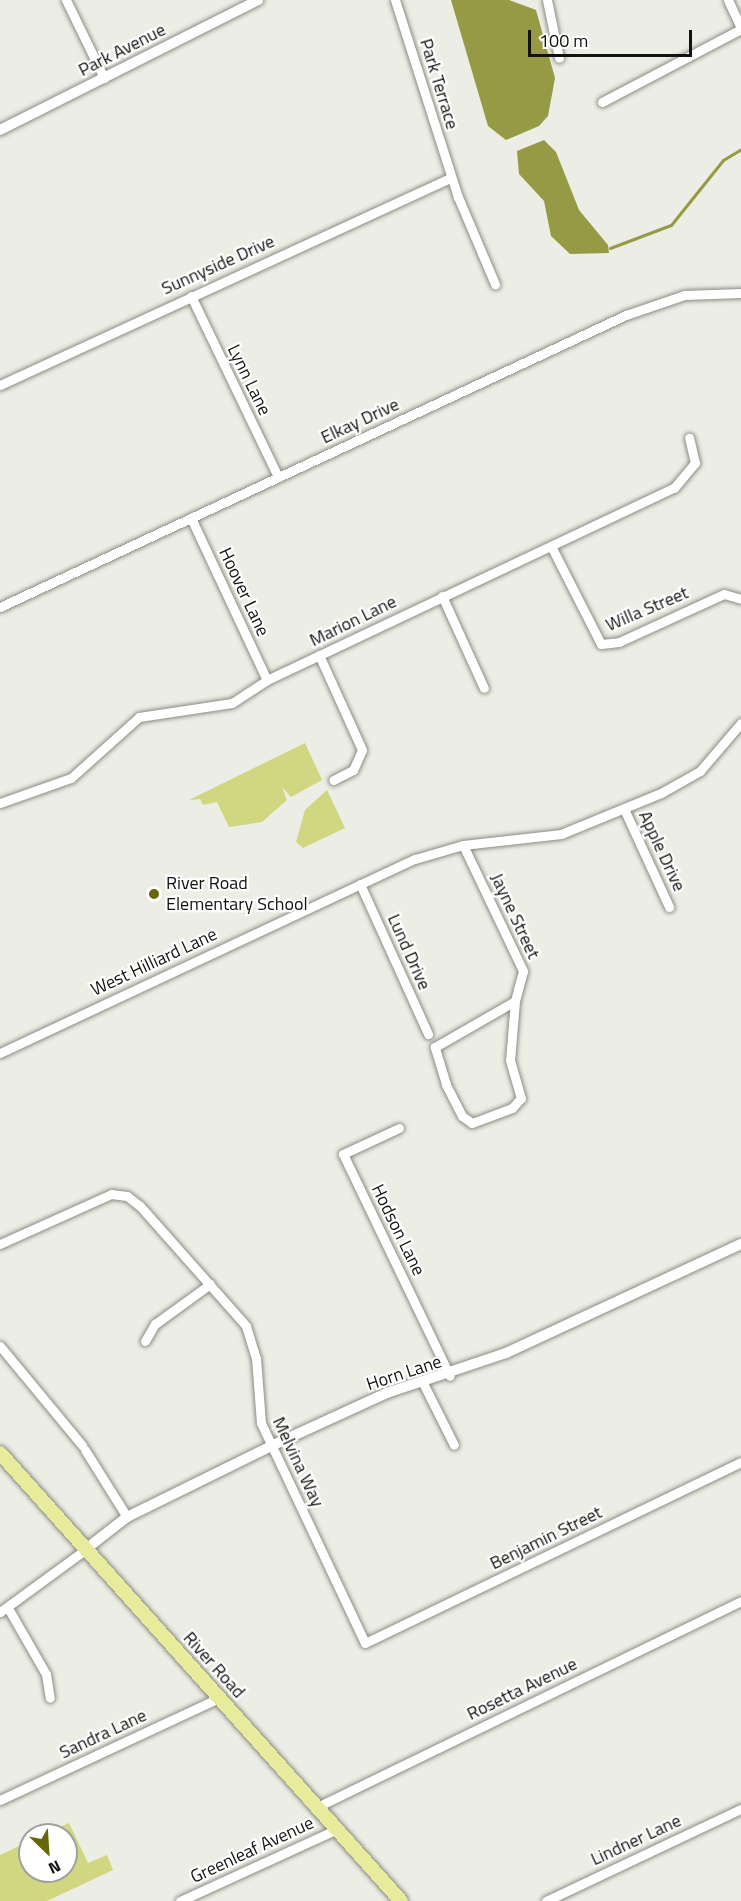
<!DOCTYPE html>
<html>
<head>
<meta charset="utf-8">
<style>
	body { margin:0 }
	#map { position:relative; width:741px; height:1901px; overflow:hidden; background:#ecede4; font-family:"Titillium Web",sans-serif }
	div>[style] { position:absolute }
	.green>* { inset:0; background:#d1d680 }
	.water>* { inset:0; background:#979a45 }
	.stream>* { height:3px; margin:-1.5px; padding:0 1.5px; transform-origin:1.5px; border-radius:1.5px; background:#979a45 }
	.roads { filter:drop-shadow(0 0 2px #8c8c84) drop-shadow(0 0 2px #8c8c84) }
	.minor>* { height:9px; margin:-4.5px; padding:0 4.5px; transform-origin:4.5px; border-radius:4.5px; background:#fff }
	.tertiary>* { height:10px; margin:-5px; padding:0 5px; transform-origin:5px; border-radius:5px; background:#fff }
	.primary>* { height:14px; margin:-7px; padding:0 7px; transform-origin:7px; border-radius:7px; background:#e8ea9c }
	.dots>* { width:16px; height:16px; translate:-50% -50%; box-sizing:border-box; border:3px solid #fff; border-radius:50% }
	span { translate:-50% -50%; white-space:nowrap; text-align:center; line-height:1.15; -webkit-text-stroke:4.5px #fff; paint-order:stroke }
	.street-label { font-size:18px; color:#121310 }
	.poi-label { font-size:18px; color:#121310 }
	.left { translate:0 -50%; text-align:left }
	.north { position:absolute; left:18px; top:1823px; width:60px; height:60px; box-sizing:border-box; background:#fff; border:2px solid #a0a19f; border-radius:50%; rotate:155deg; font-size:16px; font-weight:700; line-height:24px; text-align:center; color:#121310 }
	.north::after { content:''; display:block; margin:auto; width:21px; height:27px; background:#666805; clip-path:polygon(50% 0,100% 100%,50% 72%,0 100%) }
	.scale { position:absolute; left:528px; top:30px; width:164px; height:27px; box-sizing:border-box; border:3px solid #121310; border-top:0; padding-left:8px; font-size:18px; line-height:21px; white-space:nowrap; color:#121310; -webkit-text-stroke:4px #fff; paint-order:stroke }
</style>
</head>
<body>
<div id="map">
	<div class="green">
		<div style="clip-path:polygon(305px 743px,322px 780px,291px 797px,282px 787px,287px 800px,262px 822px,229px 827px,217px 802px,203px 805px,200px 799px,189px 800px)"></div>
		<div style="clip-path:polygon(327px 790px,345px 828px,303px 848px,296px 842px,305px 810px)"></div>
		<div style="clip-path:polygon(69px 1823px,88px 1863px,107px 1855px,113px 1870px,47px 1901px,0 1901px,0 1855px,30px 1841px,30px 1871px,66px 1871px,66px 1835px,43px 1835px)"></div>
	</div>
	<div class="water">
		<div style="clip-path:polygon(451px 0,509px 0,536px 10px,555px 78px,548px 116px,539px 126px,506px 140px,488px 126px)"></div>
		<div style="clip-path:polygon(544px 140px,556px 152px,579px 210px,608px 245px,609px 253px,570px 254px,551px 236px,544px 201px,519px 174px,517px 151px)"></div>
	</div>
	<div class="stream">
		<div style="left:610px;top:248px;width:65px;rotate:-20.7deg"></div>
		<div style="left:671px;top:225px;width:83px;rotate:-51.3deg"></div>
		<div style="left:723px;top:160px;width:21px;rotate:-31deg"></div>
	</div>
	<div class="roads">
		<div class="minor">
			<div style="left:66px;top:0;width:87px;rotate:64deg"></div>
			<div style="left:395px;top:0;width:207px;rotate:72.3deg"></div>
			<div style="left:458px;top:197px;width:95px;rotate:67deg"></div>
			<div style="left:547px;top:0;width:59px;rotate:78.3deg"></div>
			<div style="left:728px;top:0;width:31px;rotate:65deg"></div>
			<div style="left:602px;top:102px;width:157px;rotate:-27.7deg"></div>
			<div style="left:191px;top:296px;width:201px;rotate:64.3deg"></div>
			<div style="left:0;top:385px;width:496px;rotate:-24.7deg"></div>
			<div style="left:191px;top:518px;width:179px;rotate:64.9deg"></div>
			<div style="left:551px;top:546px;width:110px;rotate:63deg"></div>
			<div style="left:601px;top:644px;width:18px;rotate:-6deg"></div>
			<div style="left:619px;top:642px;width:115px;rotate:-24.6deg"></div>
			<div style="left:724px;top:594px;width:18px;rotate:16deg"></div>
			<div style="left:442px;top:596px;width:101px;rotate:65.5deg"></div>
			<div style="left:0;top:607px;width:691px;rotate:-25.01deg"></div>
			<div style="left:626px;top:315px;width:61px;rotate:-19deg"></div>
			<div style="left:684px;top:295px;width:57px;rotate:-2deg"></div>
			<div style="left:319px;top:655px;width:104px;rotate:65.6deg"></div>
			<div style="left:362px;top:750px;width:22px;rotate:114deg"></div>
			<div style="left:353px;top:770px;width:22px;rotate:153deg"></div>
			<div style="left:0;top:803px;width:75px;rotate:-19.4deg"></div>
			<div style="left:71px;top:778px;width:91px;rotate:-41.9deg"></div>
			<div style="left:139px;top:717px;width:94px;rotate:-8.6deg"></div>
			<div style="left:232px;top:703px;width:42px;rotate:-33.3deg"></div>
			<div style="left:267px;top:680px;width:450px;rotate:-25.3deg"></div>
			<div style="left:674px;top:488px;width:33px;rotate:-50deg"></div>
			<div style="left:695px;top:463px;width:26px;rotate:-103deg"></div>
			<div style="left:624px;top:809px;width:108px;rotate:65.3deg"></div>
			<div style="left:463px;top:845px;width:140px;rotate:64.5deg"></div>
			<div style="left:523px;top:971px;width:31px;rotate:105deg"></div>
			<div style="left:360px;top:884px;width:165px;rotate:65.6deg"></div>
			<div style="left:515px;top:1001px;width:59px;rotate:94.8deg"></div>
			<div style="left:510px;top:1060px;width:40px;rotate:74deg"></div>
			<div style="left:521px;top:1098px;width:13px;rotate:132deg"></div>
			<div style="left:512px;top:1108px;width:43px;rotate:159.4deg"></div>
			<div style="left:472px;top:1123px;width:12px;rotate:-145deg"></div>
			<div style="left:462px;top:1116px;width:36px;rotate:-117deg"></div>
			<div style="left:446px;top:1084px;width:39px;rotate:-107deg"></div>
			<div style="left:435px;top:1047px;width:92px;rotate:-29.9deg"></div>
			<div style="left:0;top:1053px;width:458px;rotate:-25.1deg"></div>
			<div style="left:415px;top:859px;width:50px;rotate:-16.3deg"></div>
			<div style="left:463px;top:845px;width:99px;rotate:-6.4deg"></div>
			<div style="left:561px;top:834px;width:108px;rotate:-22.3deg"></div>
			<div style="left:661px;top:793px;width:45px;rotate:-29.4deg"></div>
			<div style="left:700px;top:771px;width:63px;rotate:-49.5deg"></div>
			<div style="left:399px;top:1128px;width:62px;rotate:155.1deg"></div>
			<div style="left:343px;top:1154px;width:246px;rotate:64.3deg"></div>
			<div style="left:0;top:1244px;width:122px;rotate:-24.2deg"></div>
			<div style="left:111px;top:1194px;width:16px;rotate:7deg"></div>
			<div style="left:127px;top:1196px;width:16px;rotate:38deg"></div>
			<div style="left:140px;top:1206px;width:160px;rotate:48.5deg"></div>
			<div style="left:246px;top:1326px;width:34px;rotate:73deg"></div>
			<div style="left:256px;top:1358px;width:65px;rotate:85.6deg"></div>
			<div style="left:261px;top:1423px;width:243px;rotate:64.7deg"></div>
			<div style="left:365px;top:1643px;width:417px;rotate:-25.7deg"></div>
			<div style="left:145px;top:1341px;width:20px;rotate:-60deg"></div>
			<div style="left:155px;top:1324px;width:68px;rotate:-36deg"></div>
			<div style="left:0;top:1346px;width:129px;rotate:50.4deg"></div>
			<div style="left:423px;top:1383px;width:69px;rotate:63.4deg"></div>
			<div style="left:85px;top:1450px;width:79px;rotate:57.9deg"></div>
			<div style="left:8px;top:1608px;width:76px;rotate:60.1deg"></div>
			<div style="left:46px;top:1674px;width:24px;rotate:81deg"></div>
			<div style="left:0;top:1612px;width:107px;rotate:-36.2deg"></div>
			<div style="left:0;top:1800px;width:242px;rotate:-25deg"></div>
			<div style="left:317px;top:1807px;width:471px;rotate:-25.9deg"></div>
			<div style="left:180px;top:1901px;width:173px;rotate:-24.6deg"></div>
			<div style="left:546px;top:1901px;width:216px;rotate:-25.3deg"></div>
		</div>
		<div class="tertiary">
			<div style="left:0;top:130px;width:289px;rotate:-26.7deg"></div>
			<div style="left:86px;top:1549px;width:52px;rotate:-38deg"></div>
			<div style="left:127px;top:1517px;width:161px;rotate:-26.2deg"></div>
			<div style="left:271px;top:1446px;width:128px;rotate:-24.6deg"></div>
			<div style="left:387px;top:1393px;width:126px;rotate:-18.6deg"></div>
			<div style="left:506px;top:1353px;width:259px;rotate:-24.9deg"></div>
		</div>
		<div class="primary">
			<div style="left:0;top:1453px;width:601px;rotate:48.17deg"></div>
		</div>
	</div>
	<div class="dots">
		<div style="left:154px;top:894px;background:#666805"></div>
	</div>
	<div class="street-label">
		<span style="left:122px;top:50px;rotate:-27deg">Park Avenue</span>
		<span style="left:439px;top:84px;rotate:73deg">Park Terrace</span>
		<span style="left:218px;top:265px;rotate:-24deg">Sunnyside Drive</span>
		<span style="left:249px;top:380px;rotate:64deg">Lynn Lane</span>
		<span style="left:360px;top:421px;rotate:-25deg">Elkay Drive</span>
		<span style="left:244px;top:592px;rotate:65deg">Hoover Lane</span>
		<span style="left:647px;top:609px;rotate:-23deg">Willa Street</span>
		<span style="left:353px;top:621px;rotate:-26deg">Marion Lane</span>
		<span style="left:662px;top:851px;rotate:65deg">Apple Drive</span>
		<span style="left:515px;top:916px;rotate:65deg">Jayne Street</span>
		<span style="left:409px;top:952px;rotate:66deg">Lund Drive</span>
		<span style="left:154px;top:962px;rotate:-25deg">West Hilliard Lane</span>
		<span style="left:398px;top:1230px;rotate:64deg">Hodson Lane</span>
		<span style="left:404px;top:1373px;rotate:-18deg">Horn Lane</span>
		<span style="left:298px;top:1462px;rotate:65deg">Melvina Way</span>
		<span style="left:546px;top:1538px;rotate:-26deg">Benjamin Street</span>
		<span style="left:214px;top:1665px;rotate:48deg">River Road</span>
		<span style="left:522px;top:1689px;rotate:-26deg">Rosetta Avenue</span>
		<span style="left:103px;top:1734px;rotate:-25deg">Sandra Lane</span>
		<span style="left:636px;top:1840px;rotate:-25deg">Lindner Lane</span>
		<span style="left:252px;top:1850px;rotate:-25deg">Greenleaf Avenue</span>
	</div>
	<div class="poi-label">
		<span class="left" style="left:166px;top:894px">River Road<br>Elementary School</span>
	</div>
	<div class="north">N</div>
	<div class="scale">100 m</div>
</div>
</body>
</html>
